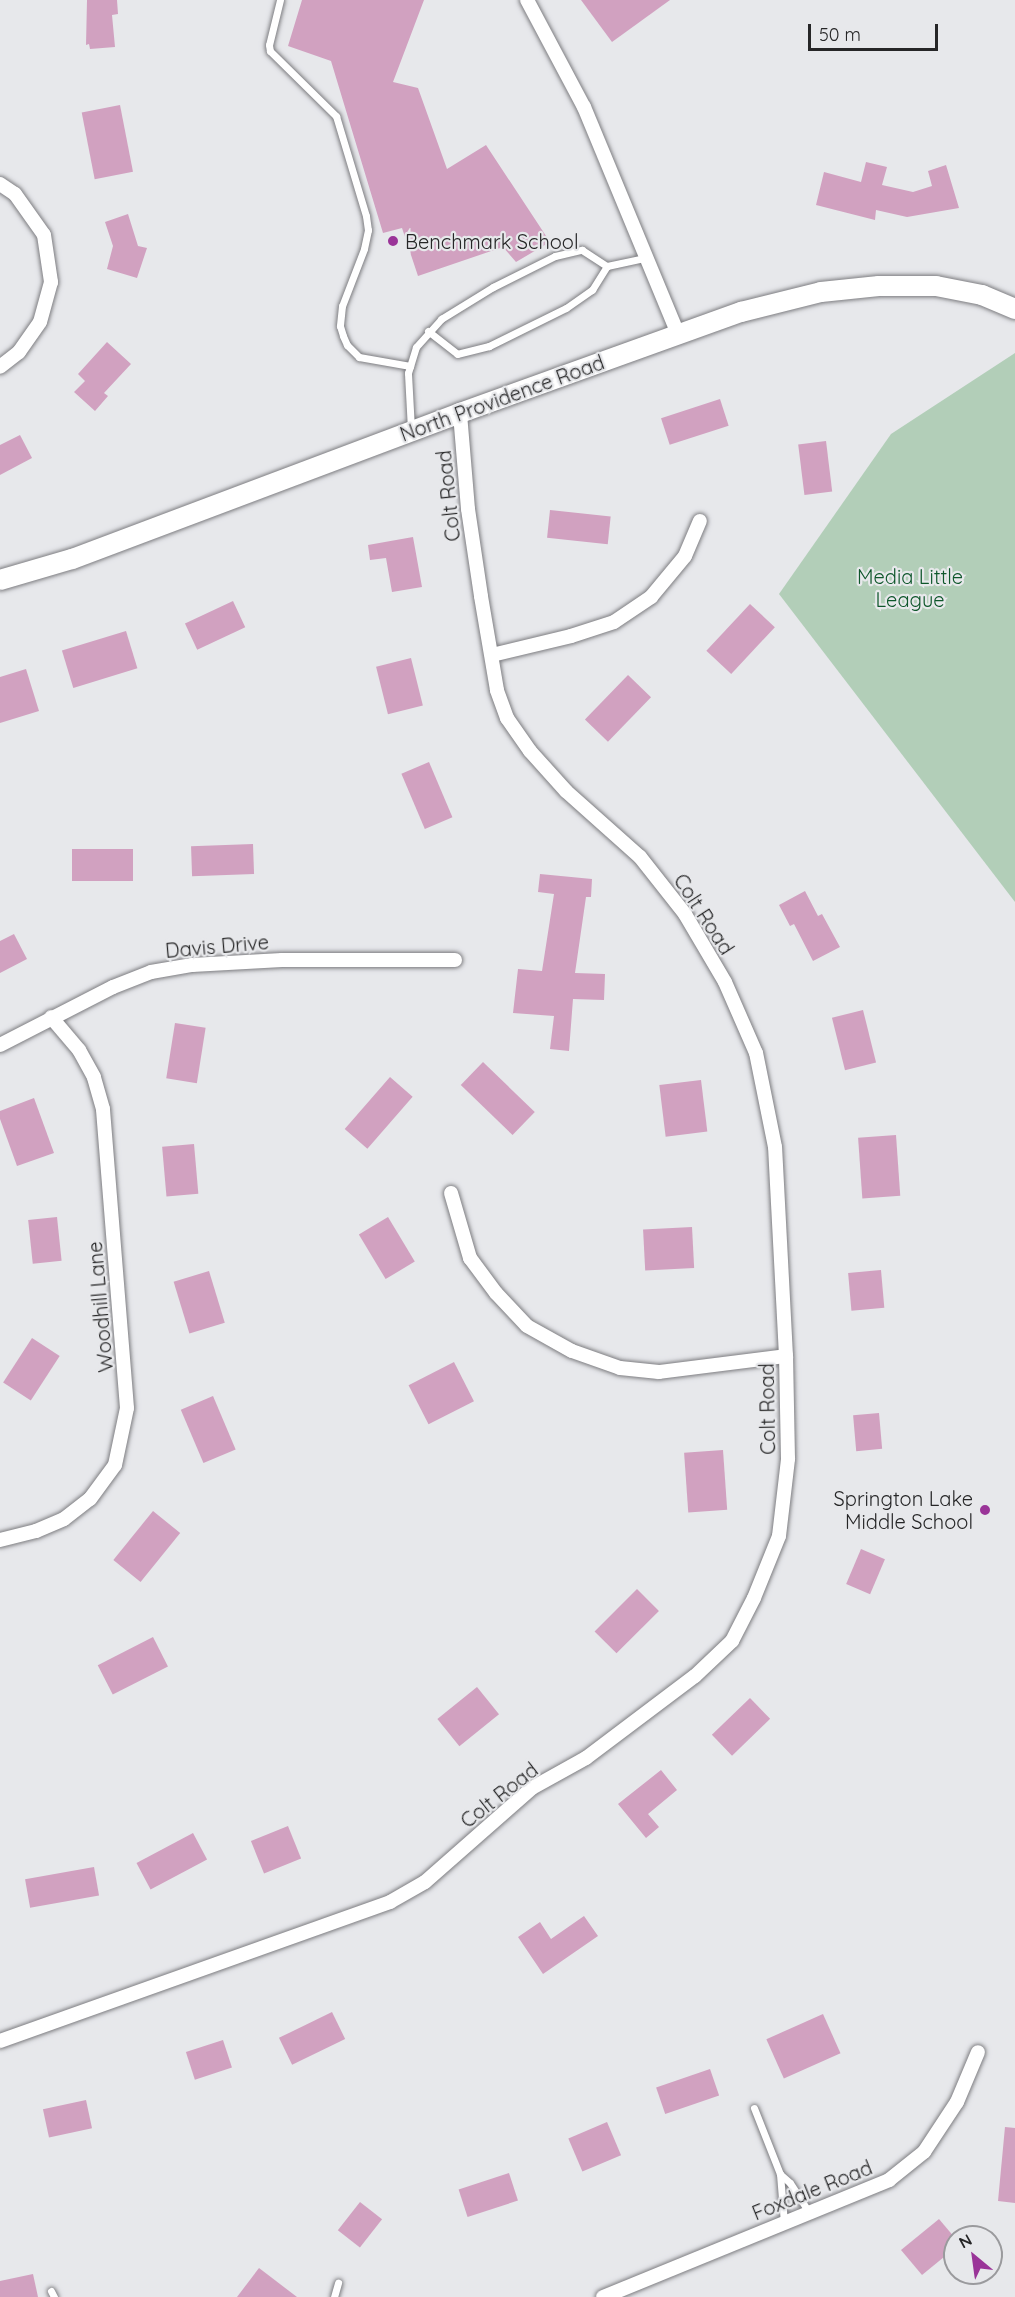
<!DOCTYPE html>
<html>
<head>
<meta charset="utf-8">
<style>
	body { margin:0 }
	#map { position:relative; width:1015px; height:2297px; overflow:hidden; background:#e7e8eb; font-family:Quicksand,sans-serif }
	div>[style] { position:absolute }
	.green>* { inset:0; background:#b2ceb8 }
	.building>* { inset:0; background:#d1a1c0; transform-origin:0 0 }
	.roads { filter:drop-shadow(0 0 2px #7d7d81) drop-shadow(0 0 2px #7d7d81) }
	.lane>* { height:7px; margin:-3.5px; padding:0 3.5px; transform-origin:3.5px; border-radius:3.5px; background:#fff }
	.street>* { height:14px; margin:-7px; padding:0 7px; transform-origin:7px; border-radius:7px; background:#fff }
	.secondary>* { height:20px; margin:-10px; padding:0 10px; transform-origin:10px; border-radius:10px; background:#fff }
	.dots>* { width:16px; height:16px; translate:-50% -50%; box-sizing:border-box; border:3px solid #e7e8eb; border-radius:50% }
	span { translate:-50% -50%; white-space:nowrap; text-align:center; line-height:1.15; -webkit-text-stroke:4.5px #e7e8eb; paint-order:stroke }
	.poi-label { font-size:20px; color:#262627 }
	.left { translate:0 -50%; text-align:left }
	.right { translate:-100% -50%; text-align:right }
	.street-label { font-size:20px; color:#262627 }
	.park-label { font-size:20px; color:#0e572b }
	.north { position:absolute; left:943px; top:2225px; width:60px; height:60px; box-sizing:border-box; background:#e7e8eb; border:2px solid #9a9a9d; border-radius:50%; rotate:331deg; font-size:16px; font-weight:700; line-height:24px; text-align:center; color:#262627 }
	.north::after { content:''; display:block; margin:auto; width:21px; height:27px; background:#9a3498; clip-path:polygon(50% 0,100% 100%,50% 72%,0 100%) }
	.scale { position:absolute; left:808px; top:24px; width:130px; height:27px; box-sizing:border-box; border:3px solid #262627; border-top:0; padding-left:8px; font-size:18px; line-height:21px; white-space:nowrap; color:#262627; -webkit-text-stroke:4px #e7e8eb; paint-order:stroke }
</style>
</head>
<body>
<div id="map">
	<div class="green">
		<div style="clip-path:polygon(1015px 353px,1015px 902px,779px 594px,891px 434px)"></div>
	</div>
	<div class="building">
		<div style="clip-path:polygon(87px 0,117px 0,118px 14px,112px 15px,115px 47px,90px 49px,89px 44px,86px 45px)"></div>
		<div style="clip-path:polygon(302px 0,424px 0,393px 82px,418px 88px,447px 169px,486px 145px,550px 242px,516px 262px,503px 247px,418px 276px,402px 228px,383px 233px,331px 61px,288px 46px)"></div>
		<div style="clip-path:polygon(581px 0,670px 0,612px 42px)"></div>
		<div style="left:120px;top:105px;width:68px;height:39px;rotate:79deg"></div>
		<div style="clip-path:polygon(866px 162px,887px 167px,882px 185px,913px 192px,932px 186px,928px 171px,946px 165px,959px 208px,907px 217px,876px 210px,875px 220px,816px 205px,824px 172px,861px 182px)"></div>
		<div style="clip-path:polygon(128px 214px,138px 246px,147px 248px,137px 278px,107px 269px,113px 246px,105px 222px)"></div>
		<div style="clip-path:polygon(107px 342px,131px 364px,104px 393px,108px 396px,95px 411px,74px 392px,85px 381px,78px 374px)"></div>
		<div style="left:720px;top:399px;width:28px;height:62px;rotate:72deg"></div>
		<div style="clip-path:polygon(20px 435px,32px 458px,0 475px,0 445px)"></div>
		<div style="left:826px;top:441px;width:51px;height:28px;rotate:83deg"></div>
		<div style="left:550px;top:510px;width:61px;height:28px;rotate:6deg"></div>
		<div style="clip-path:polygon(413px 537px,422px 587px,392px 592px,386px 558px,370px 560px,368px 545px)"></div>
		<div style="left:233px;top:601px;width:29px;height:53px;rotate:65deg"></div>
		<div style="left:750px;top:604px;width:34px;height:64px;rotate:43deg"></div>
		<div style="left:126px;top:631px;width:39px;height:67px;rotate:73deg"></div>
		<div style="left:411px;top:658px;width:49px;height:36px;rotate:76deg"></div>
		<div style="clip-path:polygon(26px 669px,39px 711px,0 723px,0 677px)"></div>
		<div style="left:628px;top:675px;width:32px;height:62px;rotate:44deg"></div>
		<div style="left:429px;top:762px;width:60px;height:30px;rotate:67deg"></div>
		<div style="left:253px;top:844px;width:30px;height:62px;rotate:88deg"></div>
		<div style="left:133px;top:849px;width:32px;height:61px;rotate:90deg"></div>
		<div style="clip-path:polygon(540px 874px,592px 879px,591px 897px,586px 897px,575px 973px,605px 974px,604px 1000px,573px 999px,569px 1051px,550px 1049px,554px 1016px,513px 1013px,518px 969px,542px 971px,554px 894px,538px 892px)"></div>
		<div style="clip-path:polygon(805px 891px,818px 916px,822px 914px,840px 947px,813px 961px,794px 924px,790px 926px,779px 905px)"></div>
		<div style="clip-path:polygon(14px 934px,27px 959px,0 973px,0 941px)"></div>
		<div style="left:863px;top:1010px;width:54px;height:32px;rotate:76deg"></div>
		<div style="left:175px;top:1023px;width:31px;height:56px;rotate:9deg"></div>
		<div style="left:483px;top:1062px;width:72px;height:32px;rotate:44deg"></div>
		<div style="left:390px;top:1077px;width:30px;height:69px;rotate:41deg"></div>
		<div style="left:701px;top:1080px;width:52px;height:42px;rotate:83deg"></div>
		<div style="clip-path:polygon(34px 1098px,54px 1153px,17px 1166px,0 1119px,0 1111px)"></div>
		<div style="left:896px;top:1135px;width:61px;height:38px;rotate:86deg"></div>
		<div style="left:194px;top:1144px;width:50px;height:32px;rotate:85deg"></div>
		<div style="left:57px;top:1217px;width:44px;height:29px;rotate:84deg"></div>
		<div style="left:388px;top:1217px;width:52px;height:34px;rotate:59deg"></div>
		<div style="left:692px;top:1227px;width:41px;height:49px;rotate:87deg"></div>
		<div style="left:881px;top:1270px;width:38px;height:33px;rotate:85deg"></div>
		<div style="left:209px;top:1271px;width:54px;height:37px;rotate:73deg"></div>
		<div style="left:32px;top:1338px;width:33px;height:53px;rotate:33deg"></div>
		<div style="left:454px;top:1362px;width:44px;height:51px;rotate:63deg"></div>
		<div style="left:213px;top:1396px;width:58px;height:35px;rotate:67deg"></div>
		<div style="left:879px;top:1413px;width:36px;height:26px;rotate:85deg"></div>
		<div style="left:723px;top:1450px;width:60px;height:39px;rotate:86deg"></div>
		<div style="left:153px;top:1511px;width:35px;height:63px;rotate:39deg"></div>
		<div style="left:861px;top:1549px;width:26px;height:38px;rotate:23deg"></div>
		<div style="left:637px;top:1589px;width:31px;height:60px;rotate:45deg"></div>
		<div style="left:153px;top:1637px;width:33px;height:62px;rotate:63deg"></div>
		<div style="left:477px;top:1687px;width:35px;height:51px;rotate:51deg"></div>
		<div style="left:750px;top:1698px;width:29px;height:53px;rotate:46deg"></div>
		<div style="clip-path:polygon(661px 1770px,677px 1790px,648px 1814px,659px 1827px,646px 1838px,618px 1804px)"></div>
		<div style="left:288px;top:1826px;width:35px;height:40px;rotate:68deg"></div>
		<div style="left:193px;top:1833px;width:30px;height:64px;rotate:62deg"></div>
		<div style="left:94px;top:1867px;width:29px;height:70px;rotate:80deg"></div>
		<div style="clip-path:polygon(584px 1916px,598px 1936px,543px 1974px,518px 1937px,540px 1922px,551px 1939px)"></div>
		<div style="left:332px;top:2012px;width:30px;height:59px;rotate:64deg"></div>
		<div style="left:823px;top:2014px;width:43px;height:62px;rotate:66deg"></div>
		<div style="left:223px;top:2040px;width:29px;height:39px;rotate:72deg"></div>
		<div style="left:710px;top:2069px;width:28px;height:57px;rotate:71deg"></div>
		<div style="left:86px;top:2100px;width:29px;height:44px;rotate:78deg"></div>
		<div style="left:607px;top:2122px;width:36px;height:42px;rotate:67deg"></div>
		<div style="clip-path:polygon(1005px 2127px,1015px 2128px,1015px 2203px,998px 2201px)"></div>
		<div style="left:509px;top:2173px;width:29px;height:53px;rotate:72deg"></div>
		<div style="left:360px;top:2202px;width:28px;height:36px;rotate:38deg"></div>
		<div style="clip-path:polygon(939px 2219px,955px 2238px,955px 2248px,922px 2275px,901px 2250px)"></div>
		<div style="clip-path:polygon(259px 2268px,297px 2297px,237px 2297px)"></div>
		<div style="clip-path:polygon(33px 2274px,38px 2297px,0 2297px,0 2281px)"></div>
	</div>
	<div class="roads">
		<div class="lane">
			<div style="left:280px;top:0;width:46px;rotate:103.7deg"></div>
			<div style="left:269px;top:45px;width:6px;rotate:81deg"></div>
			<div style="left:270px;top:51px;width:93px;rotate:44.6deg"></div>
			<div style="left:336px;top:116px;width:104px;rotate:73.3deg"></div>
			<div style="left:366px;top:216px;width:14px;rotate:82deg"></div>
			<div style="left:368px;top:230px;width:19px;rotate:102deg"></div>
			<div style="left:364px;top:249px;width:61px;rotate:111.1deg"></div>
			<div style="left:342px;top:306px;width:20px;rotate:96deg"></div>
			<div style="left:340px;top:326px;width:10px;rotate:73deg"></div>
			<div style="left:343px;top:336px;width:10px;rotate:66deg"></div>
			<div style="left:347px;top:345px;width:17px;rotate:45deg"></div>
			<div style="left:359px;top:357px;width:52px;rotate:10deg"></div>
			<div style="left:428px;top:331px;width:37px;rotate:38deg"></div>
			<div style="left:457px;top:354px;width:33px;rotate:-14deg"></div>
			<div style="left:489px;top:346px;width:86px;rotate:-26.3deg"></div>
			<div style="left:566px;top:308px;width:32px;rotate:-35deg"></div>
			<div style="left:592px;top:290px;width:28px;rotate:-58deg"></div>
			<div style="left:411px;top:429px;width:56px;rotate:-93.1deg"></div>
			<div style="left:408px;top:373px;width:27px;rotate:-73deg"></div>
			<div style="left:416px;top:347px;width:38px;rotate:-48deg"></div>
			<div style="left:441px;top:319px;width:61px;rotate:-31.6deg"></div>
			<div style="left:493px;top:287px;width:69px;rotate:-26.6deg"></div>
			<div style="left:555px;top:256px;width:28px;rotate:-13deg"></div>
			<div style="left:582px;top:250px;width:30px;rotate:33deg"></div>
			<div style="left:607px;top:266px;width:40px;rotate:-12deg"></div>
			<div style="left:754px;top:2108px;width:71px;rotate:68.5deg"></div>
			<div style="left:780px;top:2174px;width:13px;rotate:42deg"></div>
			<div style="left:790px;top:2183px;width:35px;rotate:57deg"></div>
			<div style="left:780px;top:2174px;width:49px;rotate:85.3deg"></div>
			<div style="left:51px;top:2291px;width:7px;rotate:63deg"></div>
			<div style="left:334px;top:2297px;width:15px;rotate:-74deg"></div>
		</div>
		<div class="street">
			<div style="left:527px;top:0;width:121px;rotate:62deg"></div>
			<div style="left:584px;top:107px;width:246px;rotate:67.5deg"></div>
			<div style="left:0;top:184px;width:18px;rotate:34deg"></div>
			<div style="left:15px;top:194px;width:50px;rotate:54.7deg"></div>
			<div style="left:44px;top:235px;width:48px;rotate:81.5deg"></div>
			<div style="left:51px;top:282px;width:41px;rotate:105.4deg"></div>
			<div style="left:40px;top:322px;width:37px;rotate:125deg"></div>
			<div style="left:19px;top:352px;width:24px;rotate:142deg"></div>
			<div style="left:492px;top:655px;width:81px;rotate:-13.5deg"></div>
			<div style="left:571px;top:636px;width:45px;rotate:-18deg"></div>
			<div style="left:614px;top:622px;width:45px;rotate:-34deg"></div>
			<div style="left:651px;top:597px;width:53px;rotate:-50.3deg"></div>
			<div style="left:685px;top:556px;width:38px;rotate:-67deg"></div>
			<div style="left:0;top:1045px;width:127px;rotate:-27.2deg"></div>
			<div style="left:113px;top:987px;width:41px;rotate:-21.5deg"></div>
			<div style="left:151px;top:972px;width:42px;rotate:-9.7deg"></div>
			<div style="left:192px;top:965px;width:90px;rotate:-3.2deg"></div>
			<div style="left:282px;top:960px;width:173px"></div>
			<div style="left:451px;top:1193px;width:68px;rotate:73.7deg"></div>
			<div style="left:470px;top:1258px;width:44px;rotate:53.4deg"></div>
			<div style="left:496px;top:1293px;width:45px;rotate:46.8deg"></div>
			<div style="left:527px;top:1326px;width:51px;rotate:29.1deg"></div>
			<div style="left:572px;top:1351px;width:51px;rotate:19.5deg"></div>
			<div style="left:620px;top:1368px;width:39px;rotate:6deg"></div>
			<div style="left:659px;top:1372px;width:128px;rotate:-7.2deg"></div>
			<div style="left:0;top:1540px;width:37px;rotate:-14deg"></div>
			<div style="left:36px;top:1531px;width:30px;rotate:-23deg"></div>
			<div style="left:64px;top:1519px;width:33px;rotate:-38deg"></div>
			<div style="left:90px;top:1499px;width:42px;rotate:-53.7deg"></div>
			<div style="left:115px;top:1465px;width:58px;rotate:-78.1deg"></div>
			<div style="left:127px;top:1408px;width:300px;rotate:-94.6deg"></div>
			<div style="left:103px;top:1109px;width:33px;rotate:-106deg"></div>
			<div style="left:94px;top:1077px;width:31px;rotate:-119deg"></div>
			<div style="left:79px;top:1050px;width:43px;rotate:-130.3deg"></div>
			<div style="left:0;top:2041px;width:414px;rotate:-19.6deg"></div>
			<div style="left:390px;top:1902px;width:40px;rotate:-29.7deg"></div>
			<div style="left:425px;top:1882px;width:142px;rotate:-41.3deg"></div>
			<div style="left:532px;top:1788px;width:62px;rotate:-29.1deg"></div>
			<div style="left:586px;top:1758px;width:136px;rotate:-37deg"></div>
			<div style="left:695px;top:1676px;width:51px;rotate:-43.4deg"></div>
			<div style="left:732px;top:1641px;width:48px;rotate:-62.9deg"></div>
			<div style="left:754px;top:1598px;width:67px;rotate:-68deg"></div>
			<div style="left:779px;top:1536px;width:78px;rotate:-83.3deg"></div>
			<div style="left:788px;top:1459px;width:103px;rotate:-91.1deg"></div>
			<div style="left:786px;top:1356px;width:209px;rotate:-93deg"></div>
			<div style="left:775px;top:1147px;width:96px;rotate:-101.4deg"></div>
			<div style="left:756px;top:1053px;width:77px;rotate:-113.6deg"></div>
			<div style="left:725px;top:982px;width:79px;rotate:-120.5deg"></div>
			<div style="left:685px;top:914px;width:73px;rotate:-128.3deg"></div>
			<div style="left:640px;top:857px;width:99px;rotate:-138.3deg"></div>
			<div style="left:566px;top:791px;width:54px;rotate:-132deg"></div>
			<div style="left:530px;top:751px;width:40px;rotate:-124.9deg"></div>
			<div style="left:507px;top:718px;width:30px;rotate:-110deg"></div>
			<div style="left:497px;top:690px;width:95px;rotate:-99.7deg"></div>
			<div style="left:481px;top:596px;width:88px;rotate:-98.5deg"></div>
			<div style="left:468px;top:509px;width:96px;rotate:-94.8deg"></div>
			<div style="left:603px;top:2297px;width:309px;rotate:-22.2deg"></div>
			<div style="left:889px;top:2180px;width:45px;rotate:-38.7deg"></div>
			<div style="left:924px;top:2152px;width:60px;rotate:-56.6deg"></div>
			<div style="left:957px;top:2102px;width:54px;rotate:-67.2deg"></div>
		</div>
		<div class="secondary">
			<div style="left:0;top:580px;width:75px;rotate:-16.3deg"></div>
			<div style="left:72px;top:559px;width:415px;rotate:-20.6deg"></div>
			<div style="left:460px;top:413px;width:299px;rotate:-19.8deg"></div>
			<div style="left:741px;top:312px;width:82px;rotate:-14deg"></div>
			<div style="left:821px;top:292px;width:58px;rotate:-5.9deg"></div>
			<div style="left:879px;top:286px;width:57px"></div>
			<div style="left:936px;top:286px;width:47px;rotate:11.1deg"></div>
			<div style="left:982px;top:295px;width:36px;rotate:23deg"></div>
		</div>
	</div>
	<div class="dots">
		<div style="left:393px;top:241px;background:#9a3498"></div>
		<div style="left:985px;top:1510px;background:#9a3498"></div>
	</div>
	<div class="poi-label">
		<span class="left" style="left:405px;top:241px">Benchmark School</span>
		<span class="right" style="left:973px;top:1510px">Springton Lake<br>Middle School</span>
	</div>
	<div class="street-label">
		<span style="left:502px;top:398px;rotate:-20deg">North Providence Road</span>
		<span style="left:448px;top:496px;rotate:-96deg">Colt Road</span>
		<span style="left:704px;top:914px;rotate:57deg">Colt Road</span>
		<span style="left:217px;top:946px;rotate:-5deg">Davis Drive</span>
		<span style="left:100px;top:1307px;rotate:-95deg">Woodhill Lane</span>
		<span style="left:767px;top:1409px;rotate:-91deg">Colt Road</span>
		<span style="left:499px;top:1795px;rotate:-38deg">Colt Road</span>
		<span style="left:812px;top:2190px;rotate:-22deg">Foxdale Road</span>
	</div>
	<div class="park-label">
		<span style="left:910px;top:588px">Media Little<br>League</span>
	</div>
	<div class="north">N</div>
	<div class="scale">50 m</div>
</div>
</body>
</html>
